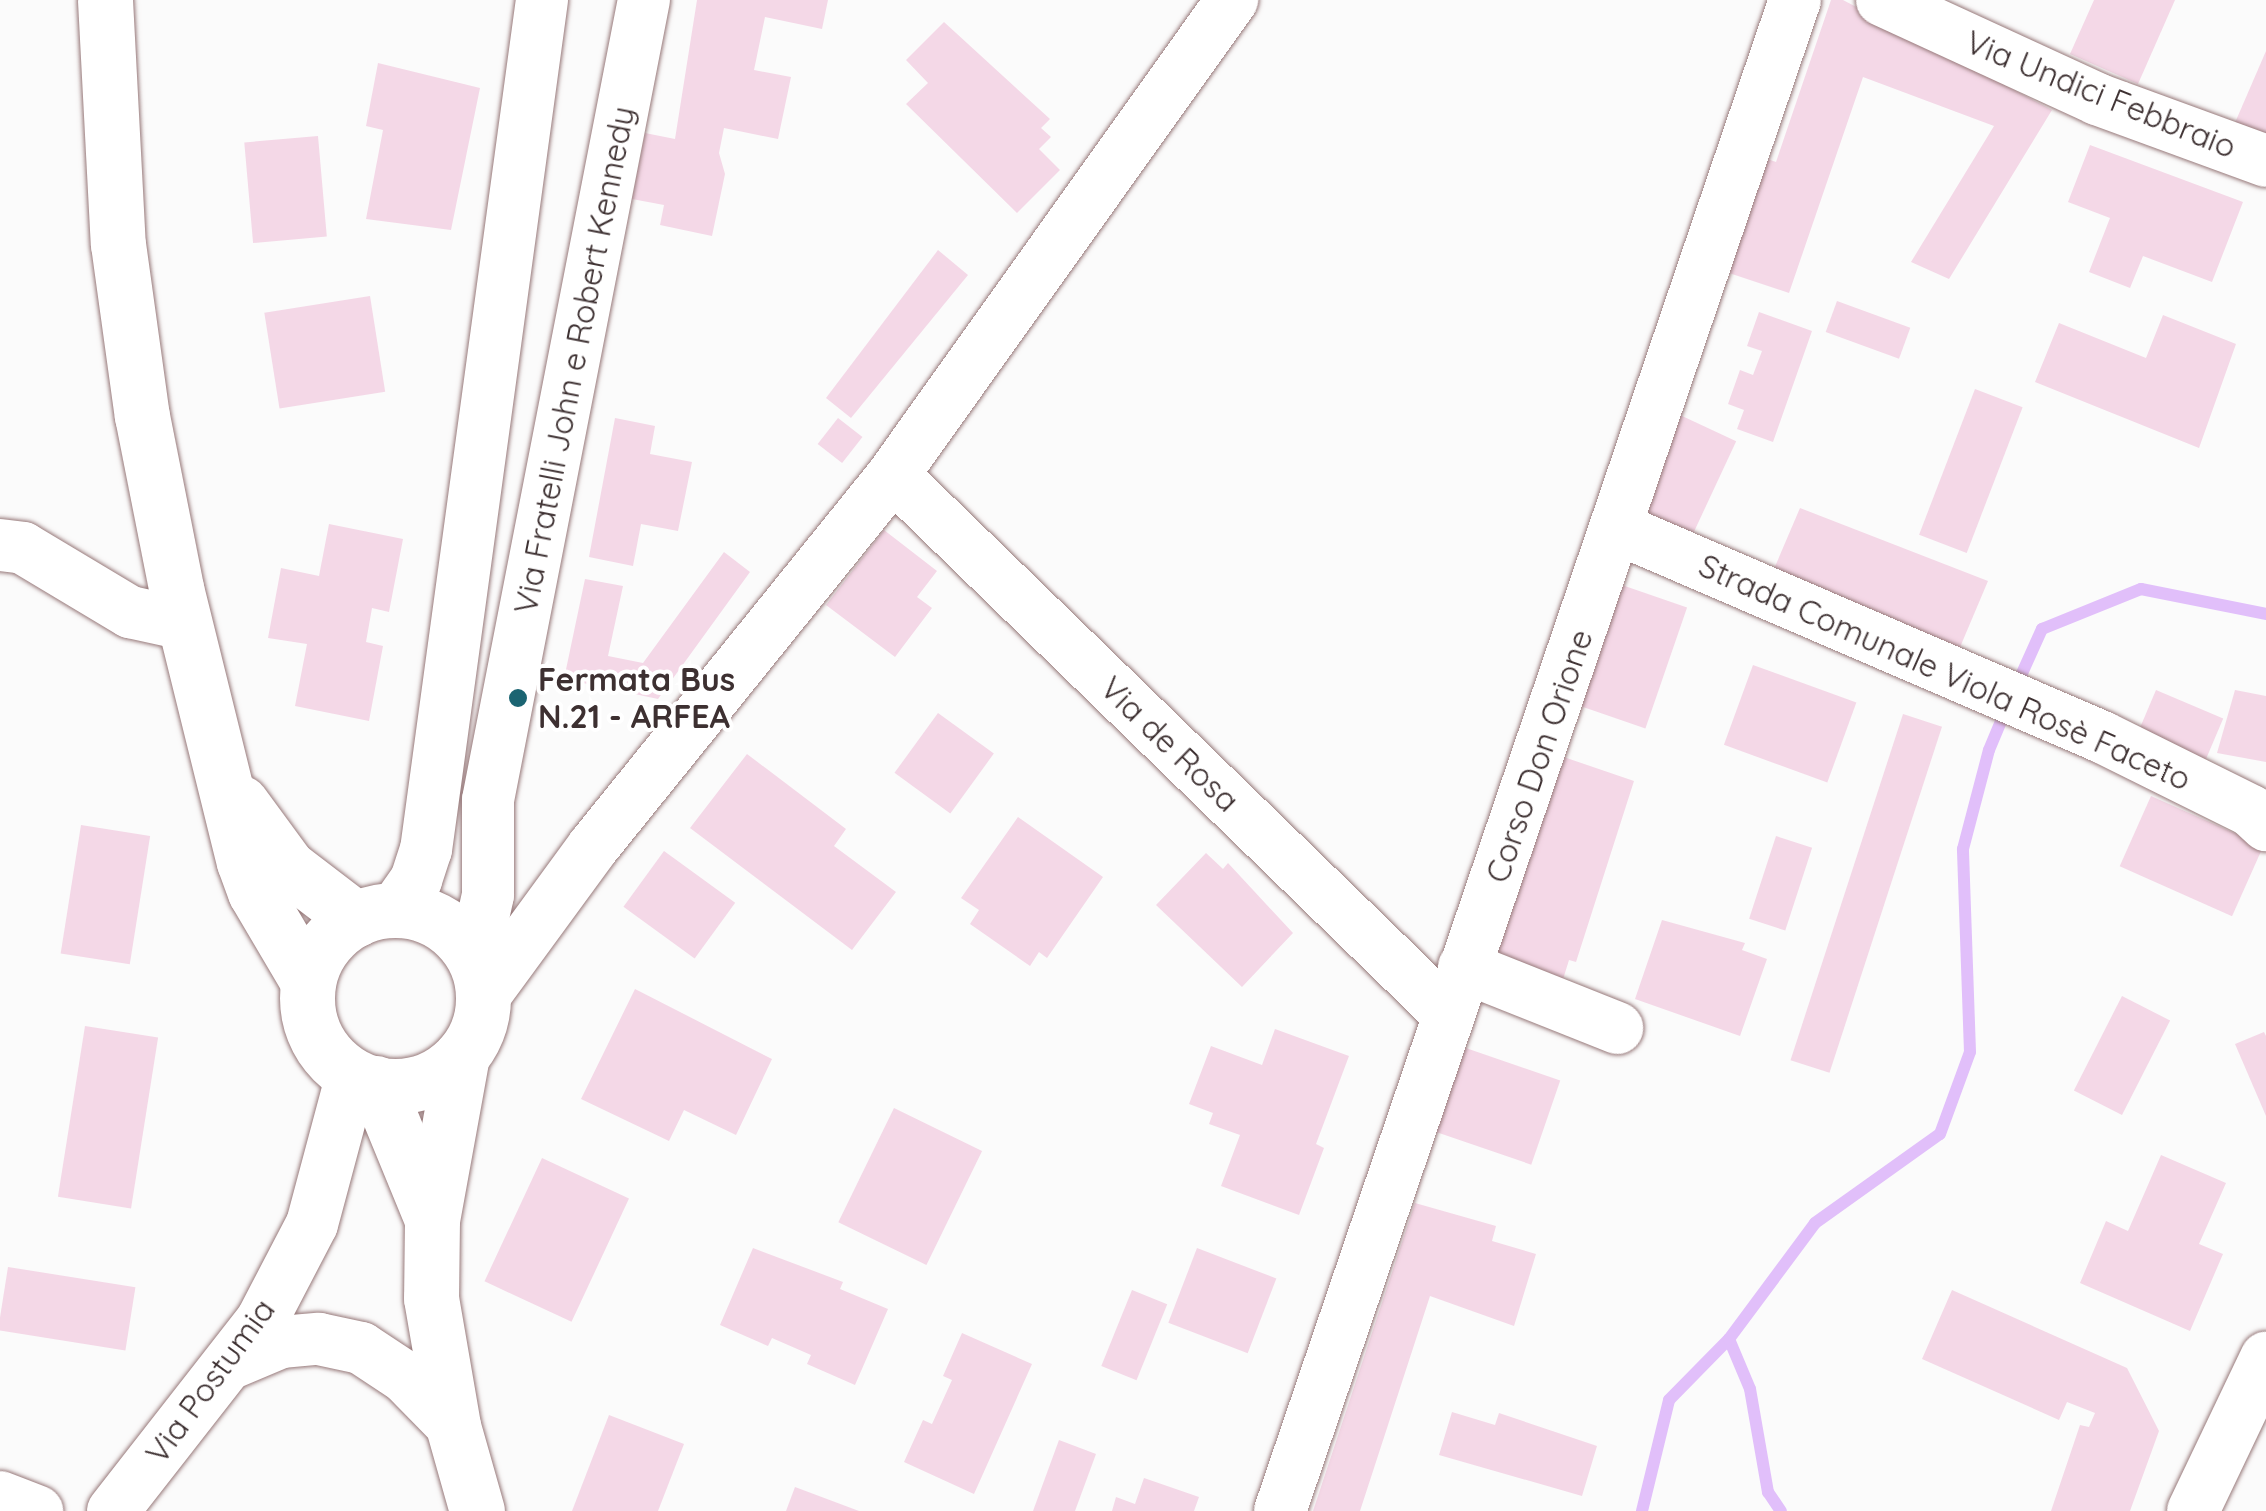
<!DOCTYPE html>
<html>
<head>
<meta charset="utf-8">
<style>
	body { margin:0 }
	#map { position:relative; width:2266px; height:1511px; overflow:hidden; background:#fbfbfb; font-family:Quicksand,sans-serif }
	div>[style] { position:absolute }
	.stream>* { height:12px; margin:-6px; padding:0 6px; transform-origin:6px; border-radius:6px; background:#e1bffa }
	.building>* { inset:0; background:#f4d8e7; transform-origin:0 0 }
	.roads { filter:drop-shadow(0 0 2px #97797a) drop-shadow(0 0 2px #97797a) }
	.minor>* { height:52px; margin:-26px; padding:0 26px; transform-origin:26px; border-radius:26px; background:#fff }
	.major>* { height:55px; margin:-27.5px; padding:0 27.5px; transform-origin:27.5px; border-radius:27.5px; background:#fff }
	.major>.ring { margin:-27.5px; padding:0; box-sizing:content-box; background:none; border:55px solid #fff; border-radius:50% }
	.dots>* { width:28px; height:28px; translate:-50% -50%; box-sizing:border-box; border:5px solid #fff; border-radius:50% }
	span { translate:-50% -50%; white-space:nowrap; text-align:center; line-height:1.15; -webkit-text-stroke:8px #fff; paint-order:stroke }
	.street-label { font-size:32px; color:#3d3031 }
	.poi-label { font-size:32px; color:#3d3031; font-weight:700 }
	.left { translate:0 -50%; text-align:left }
</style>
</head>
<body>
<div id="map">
	<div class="stream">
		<div style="left:2015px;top:689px;width:66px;rotate:-65.8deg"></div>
		<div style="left:2042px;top:629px;width:107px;rotate:-22deg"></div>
		<div style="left:2141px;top:589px;width:127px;rotate:11.3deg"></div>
		<div style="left:1729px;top:1339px;width:54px;rotate:67.2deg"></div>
		<div style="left:1750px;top:1389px;width:105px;rotate:80.1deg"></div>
		<div style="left:1768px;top:1492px;width:23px;rotate:56deg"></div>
		<div style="left:1642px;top:1511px;width:114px;rotate:-76.3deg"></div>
		<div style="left:1669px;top:1400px;width:86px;rotate:-45.5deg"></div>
		<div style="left:1729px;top:1339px;width:144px;rotate:-53.4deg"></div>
		<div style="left:1815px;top:1223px;width:153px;rotate:-35.5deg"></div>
		<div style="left:1940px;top:1134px;width:87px;rotate:-69.9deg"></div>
		<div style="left:1970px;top:1052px;width:203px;rotate:-92deg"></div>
		<div style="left:1963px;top:849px;width:102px;rotate:-75.3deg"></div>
		<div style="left:1989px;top:750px;width:47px;rotate:-67.3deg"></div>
	</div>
	<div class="building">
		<div style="clip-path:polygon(697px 0,828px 0,822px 29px,765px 17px,754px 70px,791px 77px,778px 139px,724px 128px,719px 153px,725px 174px,712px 236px,660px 225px,664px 205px,632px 199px,645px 133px,675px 139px)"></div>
		<div style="clip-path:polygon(1831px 0,1843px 0,2052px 110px,1949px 279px,1911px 262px,1994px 126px,1863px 77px,1789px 293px,1720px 270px,1759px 156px,1776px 162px)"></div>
		<div style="clip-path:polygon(2094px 0,2175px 0,2138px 84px,2070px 54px)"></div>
		<div style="clip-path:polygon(944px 22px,1050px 119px,1041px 128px,1051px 137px,1039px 149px,1060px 170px,1017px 213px,906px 104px,928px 83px,906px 60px)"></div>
		<div style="clip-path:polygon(2266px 51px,2266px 139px,2234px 125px)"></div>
		<div style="clip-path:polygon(378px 63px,480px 88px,451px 230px,366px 219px,383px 130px,366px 126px)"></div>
		<div style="left:318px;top:136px;width:101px;height:74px;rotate:85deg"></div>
		<div style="clip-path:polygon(2090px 145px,2243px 202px,2212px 282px,2143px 256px,2130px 288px,2089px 272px,2110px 218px,2068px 202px)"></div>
		<div style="clip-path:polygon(938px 250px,968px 275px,851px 418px,826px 398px)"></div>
		<div style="left:370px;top:296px;width:97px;height:107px;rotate:81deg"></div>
		<div style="left:1837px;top:301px;width:78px;height:33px;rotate:20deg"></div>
		<div style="clip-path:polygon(1759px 312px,1812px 331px,1773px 442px,1737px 429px,1744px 410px,1728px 404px,1740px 370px,1753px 375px,1762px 351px,1747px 346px)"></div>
		<div style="clip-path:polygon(2163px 315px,2236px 344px,2199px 448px,2035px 382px,2059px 323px,2146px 358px)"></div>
		<div style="left:1975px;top:389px;width:51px;height:156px;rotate:21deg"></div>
		<div style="left:1680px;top:415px;width:62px;height:107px;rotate:25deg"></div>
		<div style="clip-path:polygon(615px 418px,655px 426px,650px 454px,692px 462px,678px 531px,641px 524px,633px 566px,589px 557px)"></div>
		<div style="left:838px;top:418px;width:31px;height:33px;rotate:38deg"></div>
		<div style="clip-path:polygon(1800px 508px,1988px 581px,1958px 652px,1774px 569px)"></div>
		<div style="clip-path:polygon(329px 524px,403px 539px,389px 612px,372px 608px,366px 642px,383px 646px,369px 721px,295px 706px,307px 644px,268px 638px,281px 568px,319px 576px)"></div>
		<div style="clip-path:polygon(884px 530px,937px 571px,917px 597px,932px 608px,895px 657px,826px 605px)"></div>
		<div style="clip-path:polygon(724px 552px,750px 572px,658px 699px,564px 679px,585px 579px,623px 586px,608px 656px,643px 663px)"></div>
		<div style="left:1619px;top:584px;width:72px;height:128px;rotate:19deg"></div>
		<div style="left:1753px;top:665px;width:110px;height:85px;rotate:20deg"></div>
		<div style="left:2156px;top:690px;width:73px;height:51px;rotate:23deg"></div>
		<div style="clip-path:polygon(2235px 690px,2266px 696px,2266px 762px,2217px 753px)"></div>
		<div style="left:938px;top:713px;width:69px;height:74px;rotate:36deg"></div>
		<div style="left:1903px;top:714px;width:41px;height:364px;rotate:18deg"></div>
		<div style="clip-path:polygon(1552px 753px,1634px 781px,1576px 962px,1569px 960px,1560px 989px,1481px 962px)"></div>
		<div style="clip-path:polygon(747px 754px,846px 829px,834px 846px,896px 892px,852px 950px,690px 828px)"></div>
		<div style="left:2151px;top:796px;width:123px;height:77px;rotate:24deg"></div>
		<div style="clip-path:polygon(1018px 817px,1103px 877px,1047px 958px,1039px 952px,1030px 966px,970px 924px,979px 910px,961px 898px)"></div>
		<div style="left:81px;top:825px;width:70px;height:130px;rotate:9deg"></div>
		<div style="left:1776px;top:836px;width:38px;height:87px;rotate:18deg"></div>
		<div style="left:664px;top:851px;width:88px;height:69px;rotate:36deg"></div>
		<div style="clip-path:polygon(1206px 853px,1223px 869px,1228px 863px,1293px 933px,1242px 987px,1156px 905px)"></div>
		<div style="clip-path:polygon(1662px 920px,1745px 943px,1742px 950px,1767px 959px,1740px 1036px,1635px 999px)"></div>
		<div style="clip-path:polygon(635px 989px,772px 1059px,736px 1135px,684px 1110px,669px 1141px,581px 1099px)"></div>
		<div style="left:2122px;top:996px;width:54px;height:106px;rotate:27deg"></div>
		<div style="left:85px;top:1026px;width:74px;height:173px;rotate:9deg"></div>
		<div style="clip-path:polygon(1275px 1029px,1349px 1056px,1316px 1144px,1324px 1148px,1299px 1215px,1221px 1186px,1240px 1135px,1209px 1124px,1213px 1113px,1189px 1104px,1211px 1046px,1262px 1065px)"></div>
		<div style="clip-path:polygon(2264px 1032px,2266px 1036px,2266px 1116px,2235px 1044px)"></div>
		<div style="left:1460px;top:1046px;width:106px;height:89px;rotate:19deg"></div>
		<div style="left:894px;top:1108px;width:98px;height:127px;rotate:26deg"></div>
		<div style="clip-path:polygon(2161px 1155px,2226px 1183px,2199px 1244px,2223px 1254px,2190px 1331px,2080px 1283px,2106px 1221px,2128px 1231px)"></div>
		<div style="left:542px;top:1158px;width:96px;height:136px;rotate:25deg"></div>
		<div style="clip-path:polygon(1415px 1203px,1496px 1226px,1492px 1241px,1536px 1254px,1514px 1326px,1430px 1296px,1360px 1511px,1313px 1511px)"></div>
		<div style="clip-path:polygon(753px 1248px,843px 1282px,840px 1289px,888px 1309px,855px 1385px,807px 1364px,811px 1355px,772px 1338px,768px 1346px,720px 1325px)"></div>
		<div style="left:1197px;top:1248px;width:85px;height:80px;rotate:21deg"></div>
		<div style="left:8px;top:1267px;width:129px;height:64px;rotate:9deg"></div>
		<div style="left:1132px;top:1290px;width:38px;height:82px;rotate:22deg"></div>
		<div style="clip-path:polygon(1952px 1290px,2127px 1368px,2159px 1431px,2130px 1511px,2051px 1511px,2080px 1425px,2089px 1427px,2095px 1413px,2067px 1402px,2059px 1420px,1922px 1359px)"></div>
		<div style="clip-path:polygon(962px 1333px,1032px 1364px,974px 1494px,904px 1462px,923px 1420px,932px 1424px,952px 1380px,943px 1376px)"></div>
		<div style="clip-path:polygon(1452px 1412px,1495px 1425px,1499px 1413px,1597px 1446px,1582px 1496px,1439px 1455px)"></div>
		<div style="clip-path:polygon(609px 1415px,684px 1444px,658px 1511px,572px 1511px)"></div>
		<div style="clip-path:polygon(1059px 1440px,1096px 1454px,1075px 1511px,1033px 1511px)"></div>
		<div style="clip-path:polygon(1144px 1478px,1199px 1497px,1194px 1511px,1112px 1511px,1116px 1497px,1135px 1504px)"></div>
		<div style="clip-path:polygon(795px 1487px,859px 1511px,786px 1511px)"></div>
	</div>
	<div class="roads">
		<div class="minor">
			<div style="left:1882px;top:0;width:237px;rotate:24.7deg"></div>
			<div style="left:2097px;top:99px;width:180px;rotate:20.1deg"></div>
			<div style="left:893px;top:475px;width:774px;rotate:44.16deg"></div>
			<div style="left:1619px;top:529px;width:526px;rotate:23.3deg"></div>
			<div style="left:2102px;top:737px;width:166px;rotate:26.4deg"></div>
			<div style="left:2251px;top:811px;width:21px;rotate:43deg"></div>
			<div style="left:0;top:545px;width:23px;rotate:7deg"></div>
			<div style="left:23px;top:548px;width:125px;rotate:30.9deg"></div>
			<div style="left:130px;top:612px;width:55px;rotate:12.5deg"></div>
			<div style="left:395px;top:910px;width:37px;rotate:-55deg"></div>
			<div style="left:416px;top:880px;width:32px;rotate:-72deg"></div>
			<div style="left:426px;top:850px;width:858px;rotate:-82.23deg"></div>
			<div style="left:474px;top:958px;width:65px;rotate:-77.5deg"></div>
			<div style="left:488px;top:895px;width:95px;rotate:-90deg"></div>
			<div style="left:488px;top:800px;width:815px;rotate:-78.97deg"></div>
			<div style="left:1464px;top:967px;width:165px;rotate:21.7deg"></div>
			<div style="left:484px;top:996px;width:185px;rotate:-53.8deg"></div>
			<div style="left:593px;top:847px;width:478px;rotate:-51.1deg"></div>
			<div style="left:893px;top:475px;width:584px;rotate:-54.49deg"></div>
			<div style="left:229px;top:1364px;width:56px;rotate:-22.9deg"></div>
			<div style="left:281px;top:1342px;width:38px;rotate:-5deg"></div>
			<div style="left:319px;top:1339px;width:43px;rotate:12.1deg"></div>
			<div style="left:361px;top:1348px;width:53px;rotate:33.4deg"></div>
			<div style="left:405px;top:1377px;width:69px;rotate:45.6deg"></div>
			<div style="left:0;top:1497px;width:40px;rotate:21deg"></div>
			<div style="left:113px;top:1511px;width:242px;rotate:-52deg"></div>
			<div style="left:262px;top:1320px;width:108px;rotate:-62.5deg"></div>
			<div style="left:312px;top:1224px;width:154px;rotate:-75deg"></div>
			<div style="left:1280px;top:1511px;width:1596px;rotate:-71.18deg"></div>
			<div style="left:2193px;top:1511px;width:170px;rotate:-64.5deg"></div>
		</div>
		<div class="major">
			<div style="left:105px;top:0;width:244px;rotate:87deg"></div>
			<div style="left:118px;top:244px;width:174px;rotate:82.1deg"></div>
			<div style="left:142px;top:416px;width:175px;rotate:78.8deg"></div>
			<div style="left:176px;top:588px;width:282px;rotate:76.1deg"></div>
			<div style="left:244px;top:862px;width:32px;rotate:70deg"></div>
			<div style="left:255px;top:892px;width:104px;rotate:59.5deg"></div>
			<div style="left:241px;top:803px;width:79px;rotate:53.7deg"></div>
			<div style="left:288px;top:867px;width:86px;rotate:37.4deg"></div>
			<div class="ring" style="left:307px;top:910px;width:121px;height:121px"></div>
			<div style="left:462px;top:1055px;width:168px;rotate:100.3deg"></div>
			<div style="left:432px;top:1220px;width:78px;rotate:90.7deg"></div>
			<div style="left:431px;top:1298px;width:130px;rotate:80.2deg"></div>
			<div style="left:453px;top:1426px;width:88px;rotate:74.2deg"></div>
			<div style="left:376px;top:1083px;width:145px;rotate:67.7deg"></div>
		</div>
	</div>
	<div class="dots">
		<div style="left:518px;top:698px;background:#1b6472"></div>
	</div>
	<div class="street-label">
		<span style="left:2101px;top:94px;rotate:22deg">Via Undici Febbraio</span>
		<span style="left:574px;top:360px;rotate:-79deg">Via Fratelli John e Robert Kennedy</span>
		<span style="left:1945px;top:672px;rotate:24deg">Strada Comunale Viola Rosè Faceto</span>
		<span style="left:1170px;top:744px;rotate:44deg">Via de Rosa</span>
		<span style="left:1539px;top:756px;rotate:-71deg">Corso Don Orione</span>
		<span style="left:210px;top:1381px;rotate:-54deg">Via Postumia</span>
	</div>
	<div class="poi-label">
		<span class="left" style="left:538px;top:698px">Fermata Bus<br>N.21 - ARFEA</span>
	</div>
</div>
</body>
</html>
